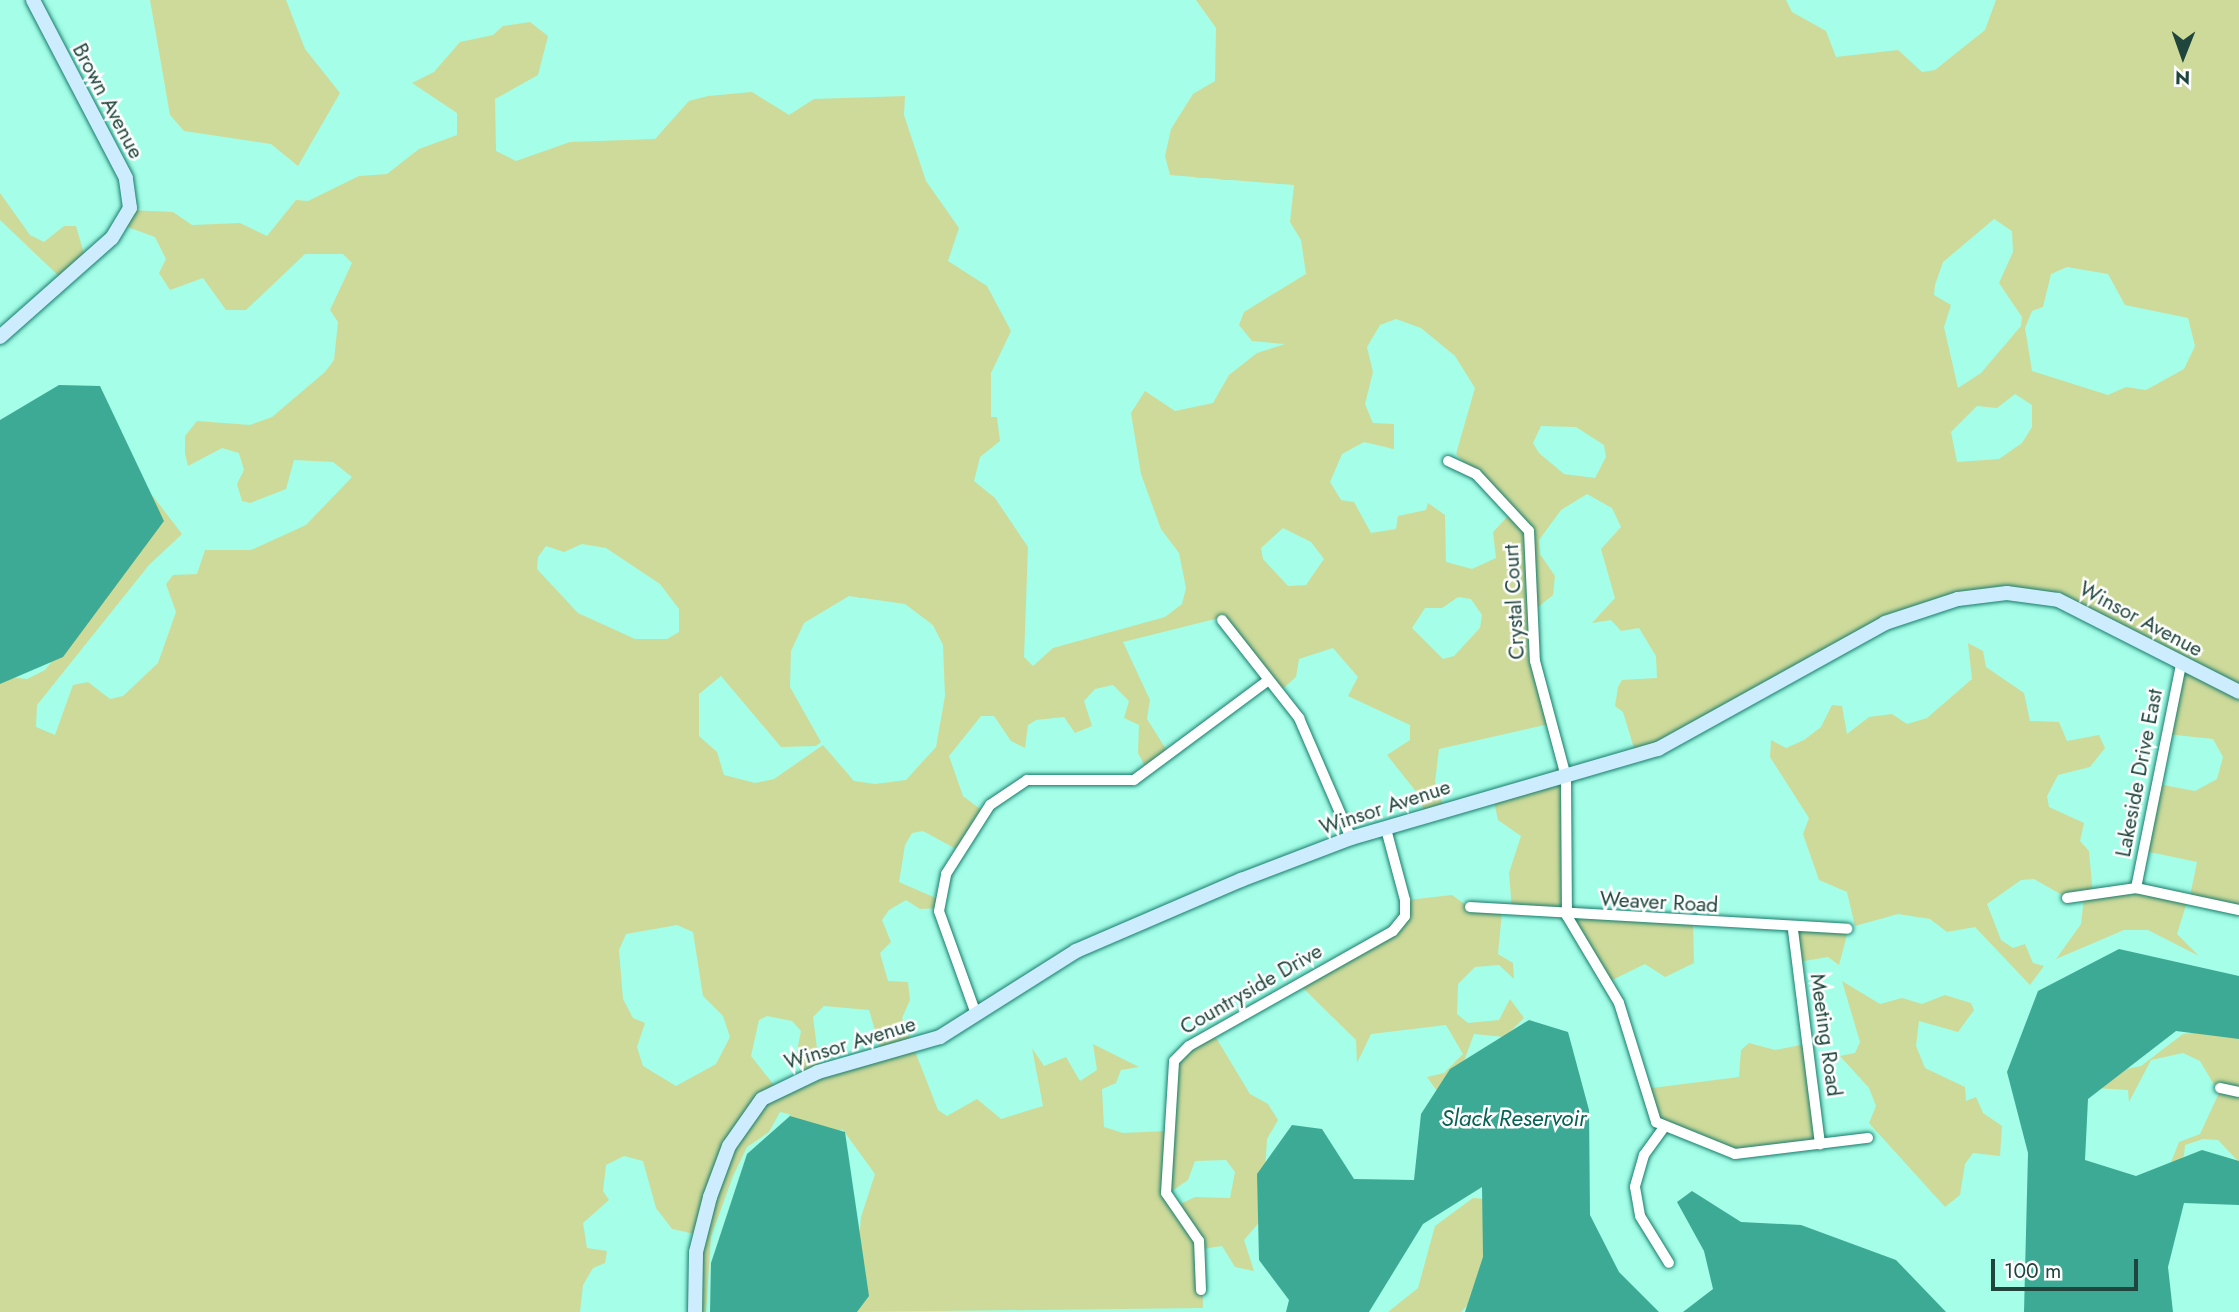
<!DOCTYPE html>
<html>
<head>
<meta charset="utf-8">
<style>
	body { margin:0 }
	#map { position:relative; width:2239px; height:1312px; overflow:hidden; background:#a4fee8; font-family:Jost,sans-serif }
	div>[style] { position:absolute }
	.green>* { inset:0; background:#ceda9a }
	.water>* { inset:0; background:#3daa95 }
	.roads { filter:drop-shadow(0 0 2px #177c6a) drop-shadow(0 0 2px #177c6a) }
	.street>* { height:10px; margin:-5px; padding:0 5px; transform-origin:5px; border-radius:5px; background:#fff }
	.secondary>* { height:14px; margin:-7px; padding:0 7px; transform-origin:7px; border-radius:7px; background:#cdecfd }
	span { translate:-50% -50%; white-space:nowrap; text-align:center; line-height:1.15; -webkit-text-stroke:5px #fff; paint-order:stroke }
	.street-label { font-size:21px; color:#1f453c }
	.water-label { font-size:23px; color:#076253; font-style:italic }
	.north { position:absolute; left:2148px; top:21px; width:70px; height:70px; -webkit-text-stroke:5px #fff; paint-order:stroke; rotate:181deg; font-size:19px; font-weight:700; line-height:28px; text-align:center; color:#1f453c }
	.north::after { content:''; display:block; margin:auto; width:24px; height:32px; background:#1f453c; clip-path:polygon(50% 0,100% 100%,50% 72%,0 100%) }
	.scale { position:absolute; left:1991px; top:1259px; width:147px; height:32px; box-sizing:border-box; border:4px solid #1f453c; border-top:0; padding-left:9px; font-size:21px; line-height:24px; white-space:nowrap; color:#1f453c; -webkit-text-stroke:5px #fff; paint-order:stroke }
</style>
</head>
<body>
<div id="map">
	<div class="green">
		<div style="clip-path:polygon(150px 0,286px 0,305px 49px,340px 93px,298px 166px,271px 144px,184px 131px,170px 115px)"></div>
		<div style="clip-path:polygon(evenodd,1196px 0,1786px 0,1792px 12px,1826px 31px,1836px 57px,1898px 50px,1922px 72px,1935px 70px,1985px 30px,1996px 0,2239px 0,2239px 911px,2187px 902px,2177px 934px,2199px 956px,2148px 930px,2124px 930px,2056px 959px,2081px 924px,2084px 898px,2069px 899px,2034px 879px,2021px 880px,1987px 904px,2001px 940px,2013px 948px,2025px 944px,2033px 963px,2044px 966px,2030px 985px,1975px 927px,1947px 932px,1930px 919px,1898px 914px,1855px 926px,1847px 892px,1819px 880px,1803px 834px,1809px 818px,1770px 757px,1771px 740px,1786px 748px,1804px 740px,1821px 727px,1832px 705px,1842px 706px,1847px 734px,1869px 717px,1892px 714px,1907px 724px,1927px 718px,1972px 679px,1968px 643px,1983px 651px,1986px 667px,2024px 693px,2030px 721px,2059px 722px,2067px 741px,2099px 735px,2105px 748px,2090px 767px,2058px 775px,2047px 796px,2049px 807px,2084px 823px,2080px 841px,2089px 851px,2093px 895px,2135px 889px,2189px 901px,2197px 862px,2145px 851px,2158px 784px,2195px 791px,2217px 779px,2223px 757px,2213px 739px,2166px 734px,2181px 669px,2038px 596px,1925px 609px,1636px 755px,1623px 712px,1615px 706px,1618px 687px,1622px 680px,1657px 678px,1656px 656px,1639px 628px,1621px 631px,1611px 620px,1592px 623px,1615px 598px,1601px 549px,1621px 527px,1612px 508px,1587px 494px,1561px 510px,1539px 540px,1540px 554px,1555px 576px,1553px 595px,1533px 611px,1549px 724px,1439px 749px,1435px 782px,1445px 810px,1426px 817px,1418px 794px,1387px 755px,1410px 740px,1410px 725px,1348px 696px,1358px 677px,1333px 648px,1299px 659px,1296px 677px,1277px 694px,1219px 618px,1123px 642px,1150px 700px,1147px 719px,1171px 757px,1148px 772px,1138px 753px,1139px 725px,1124px 718px,1129px 701px,1113px 685px,1095px 689px,1084px 701px,1092px 726px,1075px 733px,1064px 717px,1036px 720px,1028px 725px,1025px 748px,1011px 741px,994px 716px,981px 716px,949px 756px,963px 796px,984px 812px,958px 850px,923px 831px,912px 833px,905px 845px,899px 882px,938px 899px,939px 908px,920px 909px,906px 900px,889px 910px,882px 920px,891px 942px,880px 953px,888px 981px,908px 982px,910px 1000px,902px 1018px,938px 1110px,947px 1116px,977px 1099px,1001px 1119px,1043px 1106px,1032px 1048px,1044px 1066px,1066px 1057px,1080px 1081px,1097px 1070px,1093px 1044px,1139px 1067px,1121px 1070px,1116px 1083px,1102px 1089px,1104px 1127px,1123px 1133px,1166px 1131px,1173px 1068px,1183px 1053px,1215px 1036px,1250px 1094px,1268px 1104px,1278px 1120px,1267px 1139px,1262px 1219px,1244px 1240px,1254px 1271px,1235px 1267px,1222px 1246px,1202px 1249px,1203px 1308px,853px 1312px,861px 1217px,875px 1174px,843px 1130px,793px 1133px,789px 1114px,780px 1112px,769px 1132px,747px 1147px,733px 1176px,711px 1237px,706px 1312px,693px 1312px,699px 1235px,672px 1229px,656px 1208px,643px 1161px,624px 1156px,606px 1165px,603px 1191px,609px 1200px,583px 1223px,587px 1248px,607px 1251px,605px 1263px,593px 1268px,583px 1285px,580px 1312px,0 1312px,0 667px,9px 677px,27px 679px,45px 670px,157px 525px,152px 495px,182px 534px,149px 565px,37px 705px,36px 727px,55px 735px,73px 685px,88px 682px,110px 699px,123px 696px,158px 663px,176px 612px,166px 584px,173px 575px,197px 574px,205px 550px,251px 550px,306px 525px,352px 477px,333px 462px,294px 460px,286px 489px,250px 503px,242px 501px,237px 484px,244px 470px,239px 453px,222px 448px,188px 466px,185px 453px,185px 436px,197px 421px,250px 425px,272px 417px,325px 372px,334px 360px,338px 322px,330px 310px,352px 263px,343px 254px,305px 254px,246px 310px,226px 310px,203px 278px,170px 290px,159px 273px,166px 259px,155px 237px,122px 225px,129px 210px,173px 212px,192px 225px,240px 223px,267px 236px,296px 200px,308px 201px,359px 176px,387px 174px,419px 149px,457px 135px,457px 113px,412px 83px,434px 72px,460px 42px,493px 35px,503px 26px,530px 22px,548px 36px,538px 75px,495px 99px,496px 151px,516px 161px,570px 142px,655px 139px,689px 101px,708px 96px,752px 92px,789px 115px,814px 99px,905px 96px,904px 115px,926px 181px,959px 228px,948px 261px,987px 286px,1011px 331px,991px 373px,991px 417px,997px 417px,1000px 441px,980px 457px,974px 481px,995px 498px,1028px 547px,1024px 657px,1033px 666px,1053px 648px,1165px 617px,1182px 604px,1186px 588px,1179px 553px,1161px 529px,1141px 474px,1131px 413px,1145px 391px,1175px 411px,1213px 403px,1229px 375px,1257px 353px,1285px 344px,1252px 341px,1239px 325px,1244px 312px,1306px 274px,1301px 240px,1290px 222px,1294px 185px,1170px 175px,1165px 156px,1171px 129px,1193px 94px,1215px 81px,1216px 28px,1196px 0,1994px 219px,2012px 231px,2013px 252px,1999px 283px,2022px 317px,2021px 326px,1981px 373px,1958px 388px,1944px 327px,1951px 305px,1934px 295px,1935px 285px,1943px 262px,1994px 219px,1196px 0,2067px 267px,2108px 274px,2125px 305px,2188px 318px,2195px 346px,2184px 369px,2146px 390px,2126px 387px,2108px 395px,2032px 371px,2025px 328px,2032px 311px,2043px 307px,2051px 274px,2067px 267px,1196px 0,1396px 319px,1421px 328px,1455px 356px,1475px 388px,1456px 454px,1511px 513px,1493px 532px,1496px 558px,1472px 569px,1446px 562px,1445px 515px,1428px 503px,1426px 510px,1398px 516px,1396px 529px,1371px 533px,1354px 502px,1341px 500px,1330px 482px,1342px 454px,1364px 442px,1394px 449px,1394px 424px,1373px 423px,1365px 404px,1373px 372px,1367px 347px,1380px 325px,1396px 319px,1196px 0,2015px 394px,2032px 405px,2032px 427px,2022px 443px,1999px 459px,1957px 462px,1951px 432px,1977px 406px,1997px 408px,2015px 394px,1196px 0,1541px 426px,1576px 427px,1604px 445px,1606px 457px,1595px 478px,1564px 474px,1539px 453px,1533px 443px,1541px 426px,1196px 0,1283px 528px,1311px 542px,1324px 559px,1306px 585px,1288px 586px,1263px 559px,1261px 548px,1283px 528px,1196px 0,582px 544px,606px 548px,660px 584px,679px 609px,679px 632px,667px 639px,635px 639px,578px 613px,537px 569px,538px 557px,546px 546px,564px 552px,582px 544px,1196px 0,849px 596px,905px 604px,933px 625px,943px 645px,945px 696px,936px 747px,906px 780px,875px 784px,854px 781px,823px 745px,774px 779px,755px 783px,724px 775px,717px 752px,699px 736px,699px 694px,721px 676px,781px 747px,816px 746px,821px 742px,790px 687px,791px 651px,804px 623px,849px 596px,1196px 0,1458px 597px,1471px 599px,1482px 615px,1480px 628px,1454px 656px,1443px 659px,1412px 628px,1425px 608px,1442px 608px,1458px 597px,1196px 0,677px 925px,693px 932px,703px 996px,723px 1016px,730px 1037px,716px 1064px,676px 1086px,643px 1066px,637px 1047px,645px 1023px,633px 1018px,623px 999px,619px 950px,626px 934px,677px 925px,1196px 0,824px 1006px,869px 1010px,883px 1057px,820px 1072px,813px 1017px,824px 1006px,1196px 0,767px 1016px,792px 1021px,801px 1031px,796px 1056px,806px 1077px,777px 1089px,751px 1056px,759px 1020px,767px 1016px,1196px 0,1226px 1160px,1235px 1172px,1230px 1198px,1195px 1197px,1174px 1207px,1169px 1193px,1188px 1180px,1195px 1161px,1226px 1160px)"></div>
		<div style="clip-path:polygon(0 193px,30px 235px,44px 242px,64px 226px,76px 226px,85px 257px,64px 281px,0 220px)"></div>
		<div style="clip-path:polygon(1561px 778px,1567px 916px,1512px 910px,1509px 873px,1521px 836px,1498px 820px,1493px 797px)"></div>
		<div style="clip-path:polygon(1452px 895px,1470px 908px,1502px 912px,1498px 954px,1513px 963px,1514px 979px,1499px 965px,1475px 967px,1458px 984px,1457px 1014px,1468px 1023px,1499px 1020px,1510px 999px,1524px 1018px,1505px 1037px,1474px 1034px,1457px 1080px,1437px 1091px,1427px 1077px,1444px 1073px,1463px 1054px,1446px 1025px,1371px 1034px,1357px 1063px,1356px 1040px,1300px 985px,1392px 933px,1407px 900px)"></div>
		<div style="clip-path:polygon(1571px 918px,1693px 925px,1694px 963px,1665px 977px,1645px 964px,1608px 982px)"></div>
		<div style="clip-path:polygon(1797px 931px,1848px 931px,1839px 965px,1828px 957px,1798px 962px)"></div>
		<div style="clip-path:polygon(1842px 981px,1880px 1004px,1902px 998px,1922px 1004px,1945px 995px,1971px 1003px,1974px 1010px,1958px 1032px,1919px 1021px,1916px 1046px,1925px 1068px,1965px 1087px,1966px 1101px,1976px 1097px,1983px 1113px,2002px 1126px,2000px 1156px,1973px 1153px,1965px 1164px,1960px 1195px,1945px 1207px,1869px 1123px,1876px 1106px,1869px 1088px,1840px 1056px,1855px 1053px,1860px 1042px)"></div>
		<div style="clip-path:polygon(2239px 1026px,2239px 1162px,2218px 1140px,2203px 1139px,2185px 1145px,2184px 1156px,2168px 1170px,2179px 1142px,2200px 1134px,2219px 1093px,2200px 1061px,2183px 1053px,2151px 1060px,2129px 1102px,2128px 1090px,2095px 1088px,2102px 1074px,2141px 1066px,2183px 1034px)"></div>
		<div style="clip-path:polygon(1749px 1043px,1775px 1050px,1806px 1044px,1816px 1146px,1733px 1154px,1660px 1125px,1644px 1089px,1739px 1077px,1741px 1050px)"></div>
		<div style="clip-path:polygon(1473px 1198px,1487px 1199px,1492px 1280px,1461px 1312px,1388px 1312px,1418px 1288px,1435px 1226px)"></div>
	</div>
	<div class="water">
		<div style="clip-path:polygon(59px 385px,100px 386px,164px 521px,63px 657px,0 684px,0 420px)"></div>
		<div style="clip-path:polygon(2119px 949px,2239px 976px,2239px 1039px,2176px 1031px,2088px 1099px,2085px 1160px,2136px 1176px,2202px 1150px,2239px 1161px,2239px 1205px,2184px 1203px,2168px 1267px,2173px 1312px,2024px 1312px,2028px 1153px,2007px 1072px,2038px 991px)"></div>
		<div style="clip-path:polygon(1529px 1020px,1568px 1032px,1589px 1110px,1590px 1215px,1619px 1272px,1659px 1312px,1465px 1312px,1483px 1257px,1482px 1187px,1423px 1224px,1369px 1312px,1286px 1312px,1289px 1300px,1259px 1260px,1257px 1174px,1292px 1125px,1322px 1129px,1354px 1179px,1414px 1180px,1421px 1114px,1450px 1069px)"></div>
		<div style="clip-path:polygon(790px 1116px,845px 1132px,869px 1296px,857px 1312px,710px 1312px,711px 1263px,747px 1154px)"></div>
		<div style="clip-path:polygon(1692px 1191px,1741px 1222px,1801px 1225px,1896px 1260px,1946px 1312px,1683px 1312px,1713px 1289px,1704px 1251px,1677px 1202px)"></div>
	</div>
	<div class="roads">
		<div class="street">
			<div style="left:1448px;top:461px;width:31px;rotate:25deg"></div>
			<div style="left:1476px;top:474px;width:78px;rotate:47.1deg"></div>
			<div style="left:1529px;top:531px;width:130px;rotate:87.4deg"></div>
			<div style="left:1535px;top:661px;width:120px;rotate:75deg"></div>
			<div style="left:1566px;top:777px;width:139px;rotate:89.6deg"></div>
			<div style="left:1567px;top:916px;width:101px;rotate:59.1deg"></div>
			<div style="left:1619px;top:1003px;width:125px;rotate:72.7deg"></div>
			<div style="left:1656px;top:1122px;width:85px;rotate:22.1deg"></div>
			<div style="left:1735px;top:1154px;width:134px;rotate:-6.9deg"></div>
			<div style="left:1222px;top:620px;width:125px;rotate:51.8deg"></div>
			<div style="left:1299px;top:718px;width:131px;rotate:66.6deg"></div>
			<div style="left:2136px;top:888px;width:227px;rotate:-78.6deg"></div>
			<div style="left:2067px;top:898px;width:70px;rotate:-8.2deg"></div>
			<div style="left:2136px;top:888px;width:105px;rotate:12.1deg"></div>
			<div style="left:1470px;top:907px;width:378px;rotate:3.3deg"></div>
			<div style="left:1793px;top:930px;width:216px;rotate:82.8deg"></div>
			<div style="left:976px;top:1014px;width:109px;rotate:-109.8deg"></div>
			<div style="left:939px;top:911px;width:38px;rotate:-79deg"></div>
			<div style="left:946px;top:874px;width:82px;rotate:-57.5deg"></div>
			<div style="left:990px;top:805px;width:45px;rotate:-34deg"></div>
			<div style="left:1027px;top:780px;width:107px"></div>
			<div style="left:1134px;top:780px;width:164px;rotate:-36.6deg"></div>
			<div style="left:2220px;top:1088px;width:19px;rotate:12deg"></div>
			<div style="left:1665px;top:1126px;width:36px;rotate:126deg"></div>
			<div style="left:1644px;top:1155px;width:33px;rotate:106deg"></div>
			<div style="left:1635px;top:1187px;width:29px;rotate:80deg"></div>
			<div style="left:1640px;top:1216px;width:55px;rotate:58.3deg"></div>
			<div style="left:1201px;top:1290px;width:49px;rotate:-92.3deg"></div>
			<div style="left:1199px;top:1241px;width:58px;rotate:-124.5deg"></div>
			<div style="left:1166px;top:1193px;width:132px;rotate:-86.5deg"></div>
			<div style="left:1174px;top:1061px;width:21px;rotate:-45deg"></div>
			<div style="left:1189px;top:1046px;width:234px;rotate:-29.4deg"></div>
			<div style="left:1393px;top:931px;width:19px;rotate:-51deg"></div>
			<div style="left:1405px;top:916px;width:16px;rotate:-90deg"></div>
			<div style="left:1405px;top:900px;width:73px;rotate:-105deg"></div>
		</div>
		<div class="secondary">
			<div style="left:0;top:337px;width:149px;rotate:-41.5deg"></div>
			<div style="left:112px;top:238px;width:35px;rotate:-59deg"></div>
			<div style="left:130px;top:208px;width:30px;rotate:-98deg"></div>
			<div style="left:126px;top:178px;width:201px;rotate:-117.6deg"></div>
			<div style="left:695px;top:1312px;width:60px;rotate:-89deg"></div>
			<div style="left:696px;top:1252px;width:57px;rotate:-75.7deg"></div>
			<div style="left:710px;top:1197px;width:54px;rotate:-69.6deg"></div>
			<div style="left:729px;top:1146px;width:57px;rotate:-54.9deg"></div>
			<div style="left:762px;top:1099px;width:62px;rotate:-25.7deg"></div>
			<div style="left:818px;top:1072px;width:127px;rotate:-16deg"></div>
			<div style="left:940px;top:1037px;width:161px;rotate:-32.3deg"></div>
			<div style="left:1076px;top:951px;width:180px;rotate:-23.3deg"></div>
			<div style="left:1241px;top:880px;width:118px;rotate:-20.9deg"></div>
			<div style="left:1351px;top:838px;width:320px;rotate:-16.2deg"></div>
			<div style="left:1658px;top:749px;width:260px;rotate:-29deg"></div>
			<div style="left:1885px;top:623px;width:77px;rotate:-18.2deg"></div>
			<div style="left:1958px;top:599px;width:49px;rotate:-7deg"></div>
			<div style="left:2007px;top:593px;width:51px;rotate:7.8deg"></div>
			<div style="left:2058px;top:600px;width:203px;rotate:26.9deg"></div>
		</div>
	</div>
	<div class="street-label">
		<span style="left:108px;top:101px;rotate:62deg">Brown Avenue</span>
		<span style="left:1514px;top:602px;rotate:-93deg">Crystal Court</span>
		<span style="left:2141px;top:619px;rotate:28deg">Winsor Avenue</span>
		<span style="left:2139px;top:773px;rotate:-79deg">Lakeside Drive East</span>
		<span style="left:1385px;top:807px;rotate:-18deg">Winsor Avenue</span>
		<span style="left:1659px;top:902px;rotate:3deg">Weaver Road</span>
		<span style="left:1251px;top:989px;rotate:-30deg">Countryside Drive</span>
		<span style="left:1826px;top:1035px;rotate:82deg">Meeting Road</span>
		<span style="left:850px;top:1043px;rotate:-17deg">Winsor Avenue</span>
	</div>
	<div class="water-label">
		<span style="left:1514px;top:1118px">Slack Reservoir</span>
	</div>
	<div class="north">N</div>
	<div class="scale">100 m</div>
</div>
</body>
</html>
